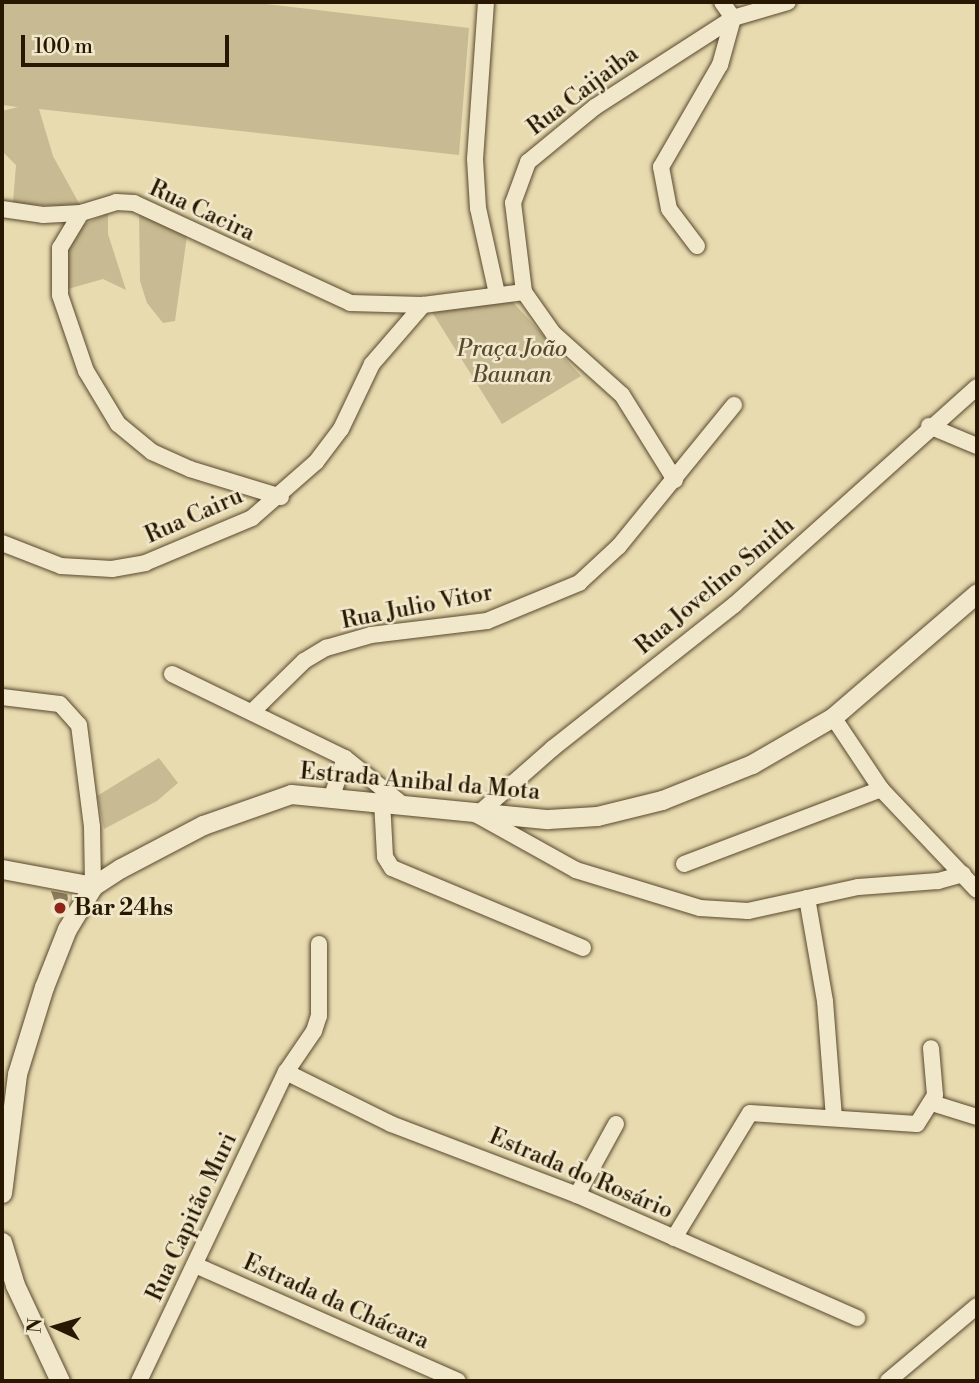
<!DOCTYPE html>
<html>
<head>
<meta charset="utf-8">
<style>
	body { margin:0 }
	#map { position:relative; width:979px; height:1383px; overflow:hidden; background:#e9dbb0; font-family:"Libre Bodoni",serif }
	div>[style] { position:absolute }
	.green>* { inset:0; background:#c8ba92 }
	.building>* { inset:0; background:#8c7d5c }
	.roads { filter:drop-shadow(0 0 2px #58492d) drop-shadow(0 0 2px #58492d) }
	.minor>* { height:16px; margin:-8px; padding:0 8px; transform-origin:8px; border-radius:8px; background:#f1e8cc }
	.tertiary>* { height:19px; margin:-9.5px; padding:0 9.5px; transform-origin:9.5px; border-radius:9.5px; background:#f1e8cc }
	.dots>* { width:19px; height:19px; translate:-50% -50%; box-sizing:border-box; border:4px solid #f1e8cc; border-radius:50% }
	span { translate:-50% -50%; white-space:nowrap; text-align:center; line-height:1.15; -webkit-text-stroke:5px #f1e8cc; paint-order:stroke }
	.street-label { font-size:23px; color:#281801 }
	.park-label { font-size:23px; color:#58492c; font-style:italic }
	.poi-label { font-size:23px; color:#281801; font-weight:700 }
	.left { translate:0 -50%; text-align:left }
	.frame { position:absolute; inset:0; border:4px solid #281801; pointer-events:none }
	.north { position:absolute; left:21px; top:1292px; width:70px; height:70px; -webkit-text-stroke:5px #f1e8cc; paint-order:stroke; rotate:274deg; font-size:19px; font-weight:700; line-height:28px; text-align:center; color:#281801 }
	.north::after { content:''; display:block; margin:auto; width:24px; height:32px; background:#281801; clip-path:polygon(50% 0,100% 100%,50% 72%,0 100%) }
	.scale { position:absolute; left:21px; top:35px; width:208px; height:32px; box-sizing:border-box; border:4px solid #281801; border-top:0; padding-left:9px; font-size:21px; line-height:24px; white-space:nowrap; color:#281801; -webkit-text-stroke:5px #f1e8cc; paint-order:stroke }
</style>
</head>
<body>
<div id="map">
	<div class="green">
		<div style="clip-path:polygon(2px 2px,249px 2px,469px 28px,459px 155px,39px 109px,53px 156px,81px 207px,17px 204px,13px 202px,16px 165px,2px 151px,2px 111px,18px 107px,2px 105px)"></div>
		<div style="clip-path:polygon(139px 210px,188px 229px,175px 321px,163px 323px,147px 303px,140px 281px)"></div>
		<div style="clip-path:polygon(108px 213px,108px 234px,126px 290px,103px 279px,68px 289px,62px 278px,63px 248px,79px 227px)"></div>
		<div style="clip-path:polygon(509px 298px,581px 376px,502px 424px,432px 312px)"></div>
		<div style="clip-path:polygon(159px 758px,178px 783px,157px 801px,104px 829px,97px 796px)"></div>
	</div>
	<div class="building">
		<div style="clip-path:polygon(51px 891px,67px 894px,68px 899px,60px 917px)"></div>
	</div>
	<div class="roads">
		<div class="minor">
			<div style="left:486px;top:2px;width:157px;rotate:94deg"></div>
			<div style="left:475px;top:159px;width:49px;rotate:86.5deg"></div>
			<div style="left:478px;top:208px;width:88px;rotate:77.5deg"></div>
			<div style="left:2px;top:209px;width:41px;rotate:8.3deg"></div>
			<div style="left:43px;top:215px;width:38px;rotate:-3deg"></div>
			<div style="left:697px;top:246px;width:46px;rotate:-127.1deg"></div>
			<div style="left:669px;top:209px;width:43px;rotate:-100.8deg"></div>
			<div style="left:661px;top:167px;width:118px;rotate:-60deg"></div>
			<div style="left:720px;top:65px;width:49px;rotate:-74.5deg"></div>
			<div style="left:733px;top:18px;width:19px;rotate:-125deg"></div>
			<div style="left:929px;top:426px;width:52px;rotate:22.6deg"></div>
			<div style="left:675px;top:480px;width:100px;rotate:-121.9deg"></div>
			<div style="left:622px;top:395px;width:93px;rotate:-138.1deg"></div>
			<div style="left:553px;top:333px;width:50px;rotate:-125.3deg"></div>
			<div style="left:524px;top:292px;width:90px;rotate:-97deg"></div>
			<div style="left:513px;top:203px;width:44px;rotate:-69.9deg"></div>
			<div style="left:528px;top:162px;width:87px;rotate:-39.4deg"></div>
			<div style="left:595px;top:107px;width:164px;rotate:-32.8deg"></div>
			<div style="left:733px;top:18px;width:57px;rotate:-16.2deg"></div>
			<div style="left:281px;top:497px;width:95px;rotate:-162.9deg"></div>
			<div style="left:190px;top:469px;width:42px;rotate:-155.9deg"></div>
			<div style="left:152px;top:452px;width:44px;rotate:-140.5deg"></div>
			<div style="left:118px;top:424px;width:62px;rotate:-121.1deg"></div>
			<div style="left:86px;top:371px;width:80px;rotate:-108.9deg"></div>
			<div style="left:60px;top:295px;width:47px;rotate:-90deg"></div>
			<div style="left:60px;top:248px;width:41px;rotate:-59deg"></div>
			<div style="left:81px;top:213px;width:37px;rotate:-17deg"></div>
			<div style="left:116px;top:202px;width:18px;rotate:3deg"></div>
			<div style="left:134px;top:203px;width:238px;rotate:24.8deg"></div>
			<div style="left:350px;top:303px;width:73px;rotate:1.6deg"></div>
			<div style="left:423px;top:305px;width:102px;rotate:-7.3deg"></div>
			<div style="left:2px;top:543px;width:63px;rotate:21.3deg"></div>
			<div style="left:61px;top:566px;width:51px;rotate:3.4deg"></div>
			<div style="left:112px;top:569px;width:34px;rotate:-10deg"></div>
			<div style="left:145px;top:563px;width:116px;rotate:-22.8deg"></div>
			<div style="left:252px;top:518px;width:85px;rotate:-41.2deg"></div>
			<div style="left:316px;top:462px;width:41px;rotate:-52.9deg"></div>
			<div style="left:341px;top:429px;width:72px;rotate:-64.5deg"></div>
			<div style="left:372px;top:364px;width:78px;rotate:-49.2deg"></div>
			<div style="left:172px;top:674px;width:192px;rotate:25.9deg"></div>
			<div style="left:345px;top:758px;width:75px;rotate:39deg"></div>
			<div style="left:2px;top:697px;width:58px;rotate:6.9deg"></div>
			<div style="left:60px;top:704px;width:28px;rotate:48deg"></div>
			<div style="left:79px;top:725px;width:103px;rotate:82.7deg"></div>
			<div style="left:92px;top:827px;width:59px;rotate:89deg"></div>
			<div style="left:254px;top:710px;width:70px;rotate:-44.4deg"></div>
			<div style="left:304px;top:661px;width:26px;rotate:-31deg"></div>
			<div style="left:326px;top:648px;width:47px;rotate:-16.1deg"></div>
			<div style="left:371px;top:635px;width:117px;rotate:-6.9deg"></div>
			<div style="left:487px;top:621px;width:100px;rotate:-22.4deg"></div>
			<div style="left:579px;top:583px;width:54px;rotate:-42.8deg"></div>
			<div style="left:619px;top:546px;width:182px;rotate:-50.8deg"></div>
			<div style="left:833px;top:717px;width:87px;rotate:56.3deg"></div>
			<div style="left:881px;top:789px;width:139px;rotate:46.5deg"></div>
			<div style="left:332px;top:796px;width:40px;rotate:-71.1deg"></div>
			<div style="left:382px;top:801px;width:56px;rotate:86.9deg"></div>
			<div style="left:385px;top:857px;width:13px;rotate:58deg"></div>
			<div style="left:392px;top:868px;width:207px;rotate:22.7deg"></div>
			<div style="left:684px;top:864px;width:211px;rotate:-20.8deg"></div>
			<div style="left:963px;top:874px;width:26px;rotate:164deg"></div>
			<div style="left:938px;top:881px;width:80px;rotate:175.7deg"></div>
			<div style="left:858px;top:887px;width:113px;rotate:167.7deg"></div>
			<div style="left:748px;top:911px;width:48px;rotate:-176.4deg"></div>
			<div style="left:700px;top:908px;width:130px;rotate:-163deg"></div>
			<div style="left:576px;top:870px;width:113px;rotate:-150.9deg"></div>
			<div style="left:477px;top:815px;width:101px;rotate:-41.4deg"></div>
			<div style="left:553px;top:748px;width:231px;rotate:-38.3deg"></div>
			<div style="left:734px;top:605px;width:326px;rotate:-41.9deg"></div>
			<div style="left:807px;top:898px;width:105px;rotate:80.1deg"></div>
			<div style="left:825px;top:1001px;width:117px;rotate:85.6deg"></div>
			<div style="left:286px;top:1072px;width:117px;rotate:26.3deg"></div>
			<div style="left:391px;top:1124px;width:199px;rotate:20.9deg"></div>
			<div style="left:577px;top:1195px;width:306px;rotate:23.7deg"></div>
			<div style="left:932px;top:1103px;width:47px;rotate:17.3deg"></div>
			<div style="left:577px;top:1195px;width:81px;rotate:-61.2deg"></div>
			<div style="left:674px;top:1238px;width:146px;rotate:-58.7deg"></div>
			<div style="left:750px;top:1113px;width:167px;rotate:3.8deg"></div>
			<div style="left:917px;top:1124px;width:34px;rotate:-58deg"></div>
			<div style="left:935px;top:1095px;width:47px;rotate:-94.9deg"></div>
			<div style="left:195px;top:1265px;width:287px;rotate:23.8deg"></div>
			<div style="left:139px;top:1381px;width:342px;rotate:-64.6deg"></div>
			<div style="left:286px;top:1072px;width:50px;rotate:-55.7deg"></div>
			<div style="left:314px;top:1031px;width:16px;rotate:-72deg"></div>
			<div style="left:319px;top:1016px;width:72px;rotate:-90deg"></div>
			<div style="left:888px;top:1381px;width:116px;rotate:-40.1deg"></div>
		</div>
		<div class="tertiary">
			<div style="left:2px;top:869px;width:93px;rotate:10.6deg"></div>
			<div style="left:2px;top:1193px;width:120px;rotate:-82.8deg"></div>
			<div style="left:17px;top:1074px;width:91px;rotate:-72.8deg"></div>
			<div style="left:44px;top:987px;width:62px;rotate:-68.4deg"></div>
			<div style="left:67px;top:929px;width:50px;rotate:-58.8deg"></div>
			<div style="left:93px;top:886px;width:33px;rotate:-33deg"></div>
			<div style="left:121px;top:868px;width:93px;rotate:-27.7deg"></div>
			<div style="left:203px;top:825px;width:93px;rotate:-19.4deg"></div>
			<div style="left:291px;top:794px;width:258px;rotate:5.6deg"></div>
			<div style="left:548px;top:819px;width:49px;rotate:-3.5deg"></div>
			<div style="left:597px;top:816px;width:67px;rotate:-13.8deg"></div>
			<div style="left:662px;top:800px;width:97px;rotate:-21.8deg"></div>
			<div style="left:752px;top:764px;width:94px;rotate:-30.1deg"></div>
			<div style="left:833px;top:717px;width:190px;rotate:-40.7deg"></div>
			<div style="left:2px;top:1242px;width:45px;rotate:73.2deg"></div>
			<div style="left:15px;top:1285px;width:106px;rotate:64.9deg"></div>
		</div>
	</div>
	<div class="dots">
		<div style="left:60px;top:908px;background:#8f2418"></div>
	</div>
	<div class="street-label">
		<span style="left:583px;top:91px;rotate:-37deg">Rua Caijaiba</span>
		<span style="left:202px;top:211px;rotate:25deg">Rua Cacira</span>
		<span style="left:194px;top:516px;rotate:-24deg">Rua Cairu</span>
		<span style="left:715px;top:586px;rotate:-40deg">Rua Jovelino Smith</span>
		<span style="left:417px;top:607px;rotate:-11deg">Rua Julio Vitor</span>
		<span style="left:420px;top:782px;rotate:5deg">Estrada Anibal da Mota</span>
		<span style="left:581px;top:1174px;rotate:23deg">Estrada do Rosário</span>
		<span style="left:192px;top:1217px;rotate:-65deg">Rua Capitão Muri</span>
		<span style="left:336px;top:1302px;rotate:24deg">Estrada da Chácara</span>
	</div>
	<div class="park-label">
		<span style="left:512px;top:362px">Praça João<br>Baunan</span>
	</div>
	<div class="poi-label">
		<span class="left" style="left:74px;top:908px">Bar 24hs</span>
	</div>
	<div class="frame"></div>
	<div class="north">N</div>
	<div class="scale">100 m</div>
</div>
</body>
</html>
